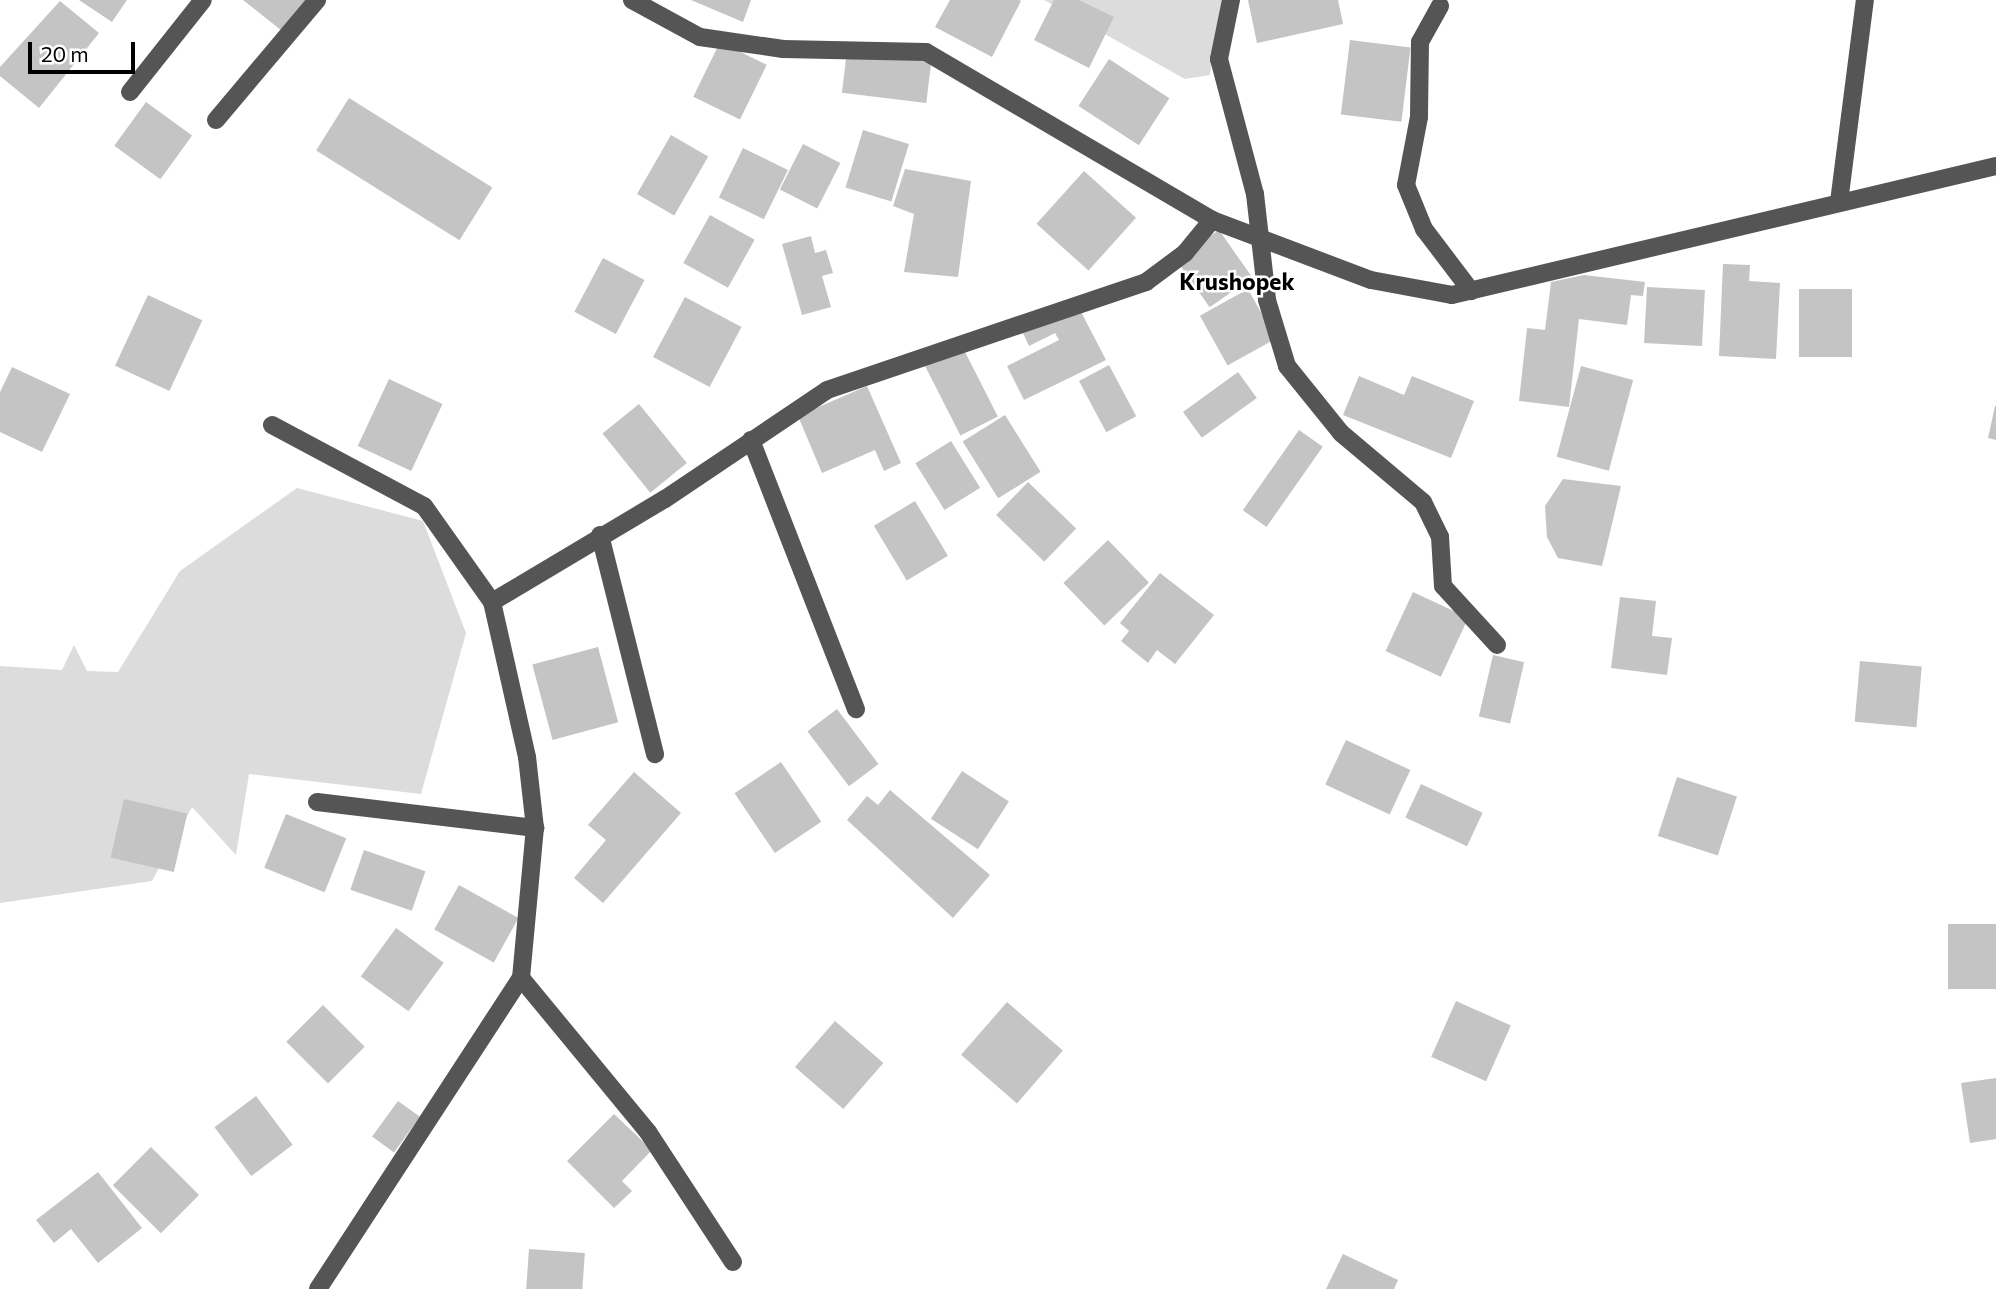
<!DOCTYPE html>
<html>
<head>
<meta charset="utf-8">
<style>
	body { margin:0 }
	#map { position:relative; width:1996px; height:1289px; overflow:hidden; background:#fff; font-family:Commissioner,sans-serif }
	div>[style] { position:absolute }
	.green>* { inset:0; background:#dcdcdc }
	.building>* { inset:0; background:#c4c4c4; transform-origin:0 0 }
	.minor>* { height:18px; margin:-9px; padding:0 9px; transform-origin:9px; border-radius:9px; background:#555 }
	span { translate:-50% -50%; white-space:nowrap; text-align:center; line-height:1.15; -webkit-text-stroke:5px #fff; paint-order:stroke }
	.quarter-label { font-size:23px; color:#000; font-weight:700 }
	.scale { position:absolute; left:28px; top:42px; width:107px; height:32px; box-sizing:border-box; border:4px solid #000; border-top:0; padding-left:9px; font-size:21px; line-height:24px; white-space:nowrap; color:#000; -webkit-text-stroke:5px #fff; paint-order:stroke }
</style>
</head>
<body>
<div id="map">
	<div class="green">
		<div style="clip-path:polygon(1044px 0,1222px 0,1210px 75px,1185px 79px)"></div>
		<div style="clip-path:polygon(297px 488px,423px 521px,466px 633px,421px 794px,249px 774px,236px 855px,192px 807px,152px 881px,0 903px,0 666px,62px 670px,74px 645px,87px 671px,118px 672px,180px 571px)"></div>
	</div>
	<div class="building">
		<div style="clip-path:polygon(79px 0,127px 0,112px 22px)"></div>
		<div style="clip-path:polygon(243px 0,313px 0,286px 34px)"></div>
		<div style="clip-path:polygon(691px 0,751px 0,743px 22px)"></div>
		<div style="clip-path:polygon(950px 0,1019px 0,1021px 1px,992px 57px,935px 27px)"></div>
		<div style="clip-path:polygon(1054px 0,1079px 0,1114px 17px,1089px 68px,1034px 40px)"></div>
		<div style="clip-path:polygon(1248px 0,1338px 0,1343px 24px,1257px 43px)"></div>
		<div style="clip-path:polygon(60px 1px,99px 33px,39px 108px,0 76px,0 67px)"></div>
		<div style="left:1350px;top:40px;width:61px;height:75px;rotate:7deg"></div>
		<div style="left:720px;top:42px;width:52px;height:61px;rotate:26deg"></div>
		<div style="left:847px;top:51px;width:85px;height:42px;rotate:7deg"></div>
		<div style="left:1109px;top:59px;width:72px;height:56px;rotate:33deg"></div>
		<div style="left:349px;top:98px;width:169px;height:62px;rotate:32deg"></div>
		<div style="left:146px;top:102px;width:57px;height:54px;rotate:36deg"></div>
		<div style="left:863px;top:130px;width:48px;height:60px;rotate:17deg"></div>
		<div style="left:671px;top:135px;width:43px;height:68px;rotate:30deg"></div>
		<div style="left:803px;top:144px;width:42px;height:51px;rotate:27deg"></div>
		<div style="left:743px;top:148px;width:50px;height:55px;rotate:26deg"></div>
		<div style="clip-path:polygon(905px 169px,971px 181px,958px 277px,904px 272px,914px 214px,893px 206px)"></div>
		<div style="left:1084px;top:171px;width:70px;height:71px;rotate:42deg"></div>
		<div style="left:710px;top:215px;width:51px;height:55px;rotate:29deg"></div>
		<div style="left:1219px;top:230px;width:58px;height:52px;rotate:55deg"></div>
		<div style="clip-path:polygon(811px 236px,815px 253px,826px 250px,833px 273px,822px 276px,831px 307px,802px 315px,782px 244px)"></div>
		<div style="left:603px;top:258px;width:47px;height:61px;rotate:28deg"></div>
		<div style="clip-path:polygon(1723px 264px,1750px 265px,1749px 281px,1780px 283px,1776px 359px,1719px 356px)"></div>
		<div style="clip-path:polygon(1584px 275px,1645px 282px,1643px 296px,1631px 295px,1627px 325px,1579px 319px,1569px 407px,1519px 401px,1527px 328px,1545px 330px,1551px 282px)"></div>
		<div style="left:1647px;top:287px;width:58px;height:56px;rotate:3deg"></div>
		<div style="left:1248px;top:289px;width:57px;height:55px;rotate:61deg"></div>
		<div style="left:1799px;top:289px;width:53px;height:68px"></div>
		<div style="left:148px;top:295px;width:60px;height:78px;rotate:25deg"></div>
		<div style="left:685px;top:297px;width:64px;height:68px;rotate:28deg"></div>
		<div style="clip-path:polygon(1078px 306px,1106px 360px,1024px 400px,1007px 366px,1059px 340px,1055px 333px,1029px 346px,1023px 333px)"></div>
		<div style="left:962px;top:346px;width:79px;height:42px;rotate:63deg"></div>
		<div style="left:1109px;top:365px;width:58px;height:34px;rotate:62deg"></div>
		<div style="left:1581px;top:366px;width:54px;height:94px;rotate:15deg"></div>
		<div style="clip-path:polygon(12px 367px,70px 394px,42px 452px,0 432px,0 392px)"></div>
		<div style="left:1238px;top:372px;width:32px;height:68px;rotate:54deg"></div>
		<div style="clip-path:polygon(1359px 376px,1404px 395px,1412px 376px,1474px 401px,1451px 458px,1343px 415px)"></div>
		<div style="left:389px;top:379px;width:59px;height:74px;rotate:25deg"></div>
		<div style="clip-path:polygon(867px 386px,901px 463px,884px 471px,875px 450px,822px 473px,798px 416px)"></div>
		<div style="left:639px;top:404px;width:76px;height:47px;rotate:51deg"></div>
		<div style="clip-path:polygon(1995px 406px,1996px 406px,1996px 440px,1988px 438px)"></div>
		<div style="left:1005px;top:415px;width:67px;height:50px;rotate:58deg"></div>
		<div style="left:1299px;top:430px;width:29px;height:98px;rotate:35deg"></div>
		<div style="left:951px;top:441px;width:55px;height:42px;rotate:58deg"></div>
		<div style="clip-path:polygon(1563px 479px,1621px 486px,1602px 566px,1558px 558px,1547px 537px,1545px 506px)"></div>
		<div style="left:1028px;top:482px;width:67px;height:46px;rotate:44deg"></div>
		<div style="left:915px;top:501px;width:64px;height:48px;rotate:59deg"></div>
		<div style="left:1108px;top:540px;width:59px;height:62px;rotate:46deg"></div>
		<div style="clip-path:polygon(1160px 573px,1214px 615px,1175px 664px,1157px 650px,1148px 663px,1121px 641px,1129px 631px,1120px 623px)"></div>
		<div style="left:1413px;top:592px;width:61px;height:65px;rotate:25deg"></div>
		<div style="clip-path:polygon(1620px 597px,1656px 601px,1652px 636px,1672px 638px,1667px 675px,1611px 668px)"></div>
		<div style="left:598px;top:647px;width:78px;height:68px;rotate:75deg"></div>
		<div style="left:1493px;top:655px;width:32px;height:63px;rotate:13deg"></div>
		<div style="left:1860px;top:661px;width:62px;height:61px;rotate:5deg"></div>
		<div style="left:837px;top:709px;width:69px;height:37px;rotate:53deg"></div>
		<div style="left:1346px;top:740px;width:71px;height:49px;rotate:25deg"></div>
		<div style="left:781px;top:762px;width:72px;height:56px;rotate:56deg"></div>
		<div style="left:962px;top:771px;width:56px;height:57px;rotate:33deg"></div>
		<div style="clip-path:polygon(634px 772px,681px 813px,603px 903px,574px 878px,606px 840px,588px 825px)"></div>
		<div style="left:1677px;top:777px;width:63px;height:62px;rotate:18deg"></div>
		<div style="left:1421px;top:784px;width:68px;height:37px;rotate:25deg"></div>
		<div style="clip-path:polygon(890px 790px,990px 875px,953px 918px,847px 820px,867px 796px,878px 805px)"></div>
		<div style="left:124px;top:799px;width:65px;height:60px;rotate:13deg"></div>
		<div style="left:286px;top:814px;width:65px;height:58px;rotate:22deg"></div>
		<div style="left:364px;top:850px;width:65px;height:42px;rotate:19deg"></div>
		<div style="left:459px;top:885px;width:68px;height:51px;rotate:29deg"></div>
		<div style="left:1996px;top:924px;width:65px;height:48px;rotate:90deg"></div>
		<div style="left:396px;top:928px;width:59px;height:60px;rotate:36deg"></div>
		<div style="left:1456px;top:1001px;width:60px;height:61px;rotate:24deg"></div>
		<div style="left:1007px;top:1002px;width:74px;height:70px;rotate:41deg"></div>
		<div style="left:323px;top:1005px;width:59px;height:52px;rotate:45deg"></div>
		<div style="left:835px;top:1021px;width:64px;height:61px;rotate:41deg"></div>
		<div style="clip-path:polygon(1996px 1078px,1996px 1139px,1970px 1143px,1961px 1083px)"></div>
		<div style="left:256px;top:1096px;width:61px;height:52px;rotate:53deg"></div>
		<div style="left:398px;top:1101px;width:27px;height:44px;rotate:36deg"></div>
		<div style="clip-path:polygon(614px 1114px,652px 1150px,622px 1181px,632px 1191px,614px 1208px,567px 1161px)"></div>
		<div style="left:151px;top:1147px;width:68px;height:54px;rotate:45deg"></div>
		<div style="clip-path:polygon(98px 1172px,142px 1228px,98px 1263px,71px 1229px,54px 1243px,36px 1220px)"></div>
		<div style="left:529px;top:1249px;width:56px;height:40px;rotate:4deg"></div>
		<div style="clip-path:polygon(1343px 1254px,1398px 1280px,1394px 1289px,1326px 1289px)"></div>
	</div>
	<div class="minor">
		<div style="left:632px;top:0;width:77px;rotate:28.6deg"></div>
		<div style="left:700px;top:37px;width:84px;rotate:8.2deg"></div>
		<div style="left:783px;top:49px;width:143px;rotate:1.2deg"></div>
		<div style="left:926px;top:52px;width:332px;rotate:30.4deg"></div>
		<div style="left:1212px;top:220px;width:170px;rotate:20.7deg"></div>
		<div style="left:1371px;top:280px;width:82px;rotate:10.5deg"></div>
		<div style="left:1452px;top:295px;width:559px;rotate:-13.34deg"></div>
		<div style="left:1231px;top:0;width:60px;rotate:101.5deg"></div>
		<div style="left:1219px;top:59px;width:140px;rotate:75.1deg"></div>
		<div style="left:1255px;top:194px;width:107px;rotate:83.5deg"></div>
		<div style="left:1267px;top:300px;width:69px;rotate:73.1deg"></div>
		<div style="left:1287px;top:366px;width:86px;rotate:51.1deg"></div>
		<div style="left:1341px;top:433px;width:107px;rotate:40.1deg"></div>
		<div style="left:1423px;top:502px;width:39px;rotate:64deg"></div>
		<div style="left:1440px;top:537px;width:49px;rotate:86.5deg"></div>
		<div style="left:1443px;top:586px;width:80px;rotate:47.5deg"></div>
		<div style="left:1440px;top:6px;width:41px;rotate:119.1deg"></div>
		<div style="left:1420px;top:42px;width:75px;rotate:90.8deg"></div>
		<div style="left:1419px;top:117px;width:69px;rotate:100.8deg"></div>
		<div style="left:1406px;top:185px;width:48px;rotate:67.8deg"></div>
		<div style="left:1424px;top:229px;width:78px;rotate:52.8deg"></div>
		<div style="left:130px;top:92px;width:117px;rotate:-51.6deg"></div>
		<div style="left:216px;top:120px;width:157px;rotate:-49.9deg"></div>
		<div style="left:1839px;top:202px;width:204px;rotate:-82.7deg"></div>
		<div style="left:272px;top:425px;width:172px;rotate:28.1deg"></div>
		<div style="left:424px;top:506px;width:118px;rotate:54.7deg"></div>
		<div style="left:751px;top:440px;width:289px;rotate:68.7deg"></div>
		<div style="left:600px;top:535px;width:226px;rotate:75.9deg"></div>
		<div style="left:317px;top:802px;width:220px;rotate:6.8deg"></div>
		<div style="left:733px;top:1262px;width:155px;rotate:-123.2deg"></div>
		<div style="left:648px;top:1132px;width:200px;rotate:-129.5deg"></div>
		<div style="left:521px;top:978px;width:151px;rotate:-84.7deg"></div>
		<div style="left:535px;top:828px;width:71px;rotate:-96.4deg"></div>
		<div style="left:527px;top:757px;width:159px;rotate:-102.7deg"></div>
		<div style="left:492px;top:602px;width:201px;rotate:-30.8deg"></div>
		<div style="left:665px;top:499px;width:195px;rotate:-33.9deg"></div>
		<div style="left:827px;top:390px;width:337px;rotate:-18.7deg"></div>
		<div style="left:1146px;top:282px;width:49px;rotate:-36.6deg"></div>
		<div style="left:1185px;top:253px;width:43px;rotate:-50.7deg"></div>
		<div style="left:318px;top:1289px;width:371px;rotate:-56.9deg"></div>
	</div>
	<div class="quarter-label">
		<span style="left:1237px;top:281px">Krushopek</span>
	</div>
	<div class="scale">20 m</div>
</div>
</body>
</html>
